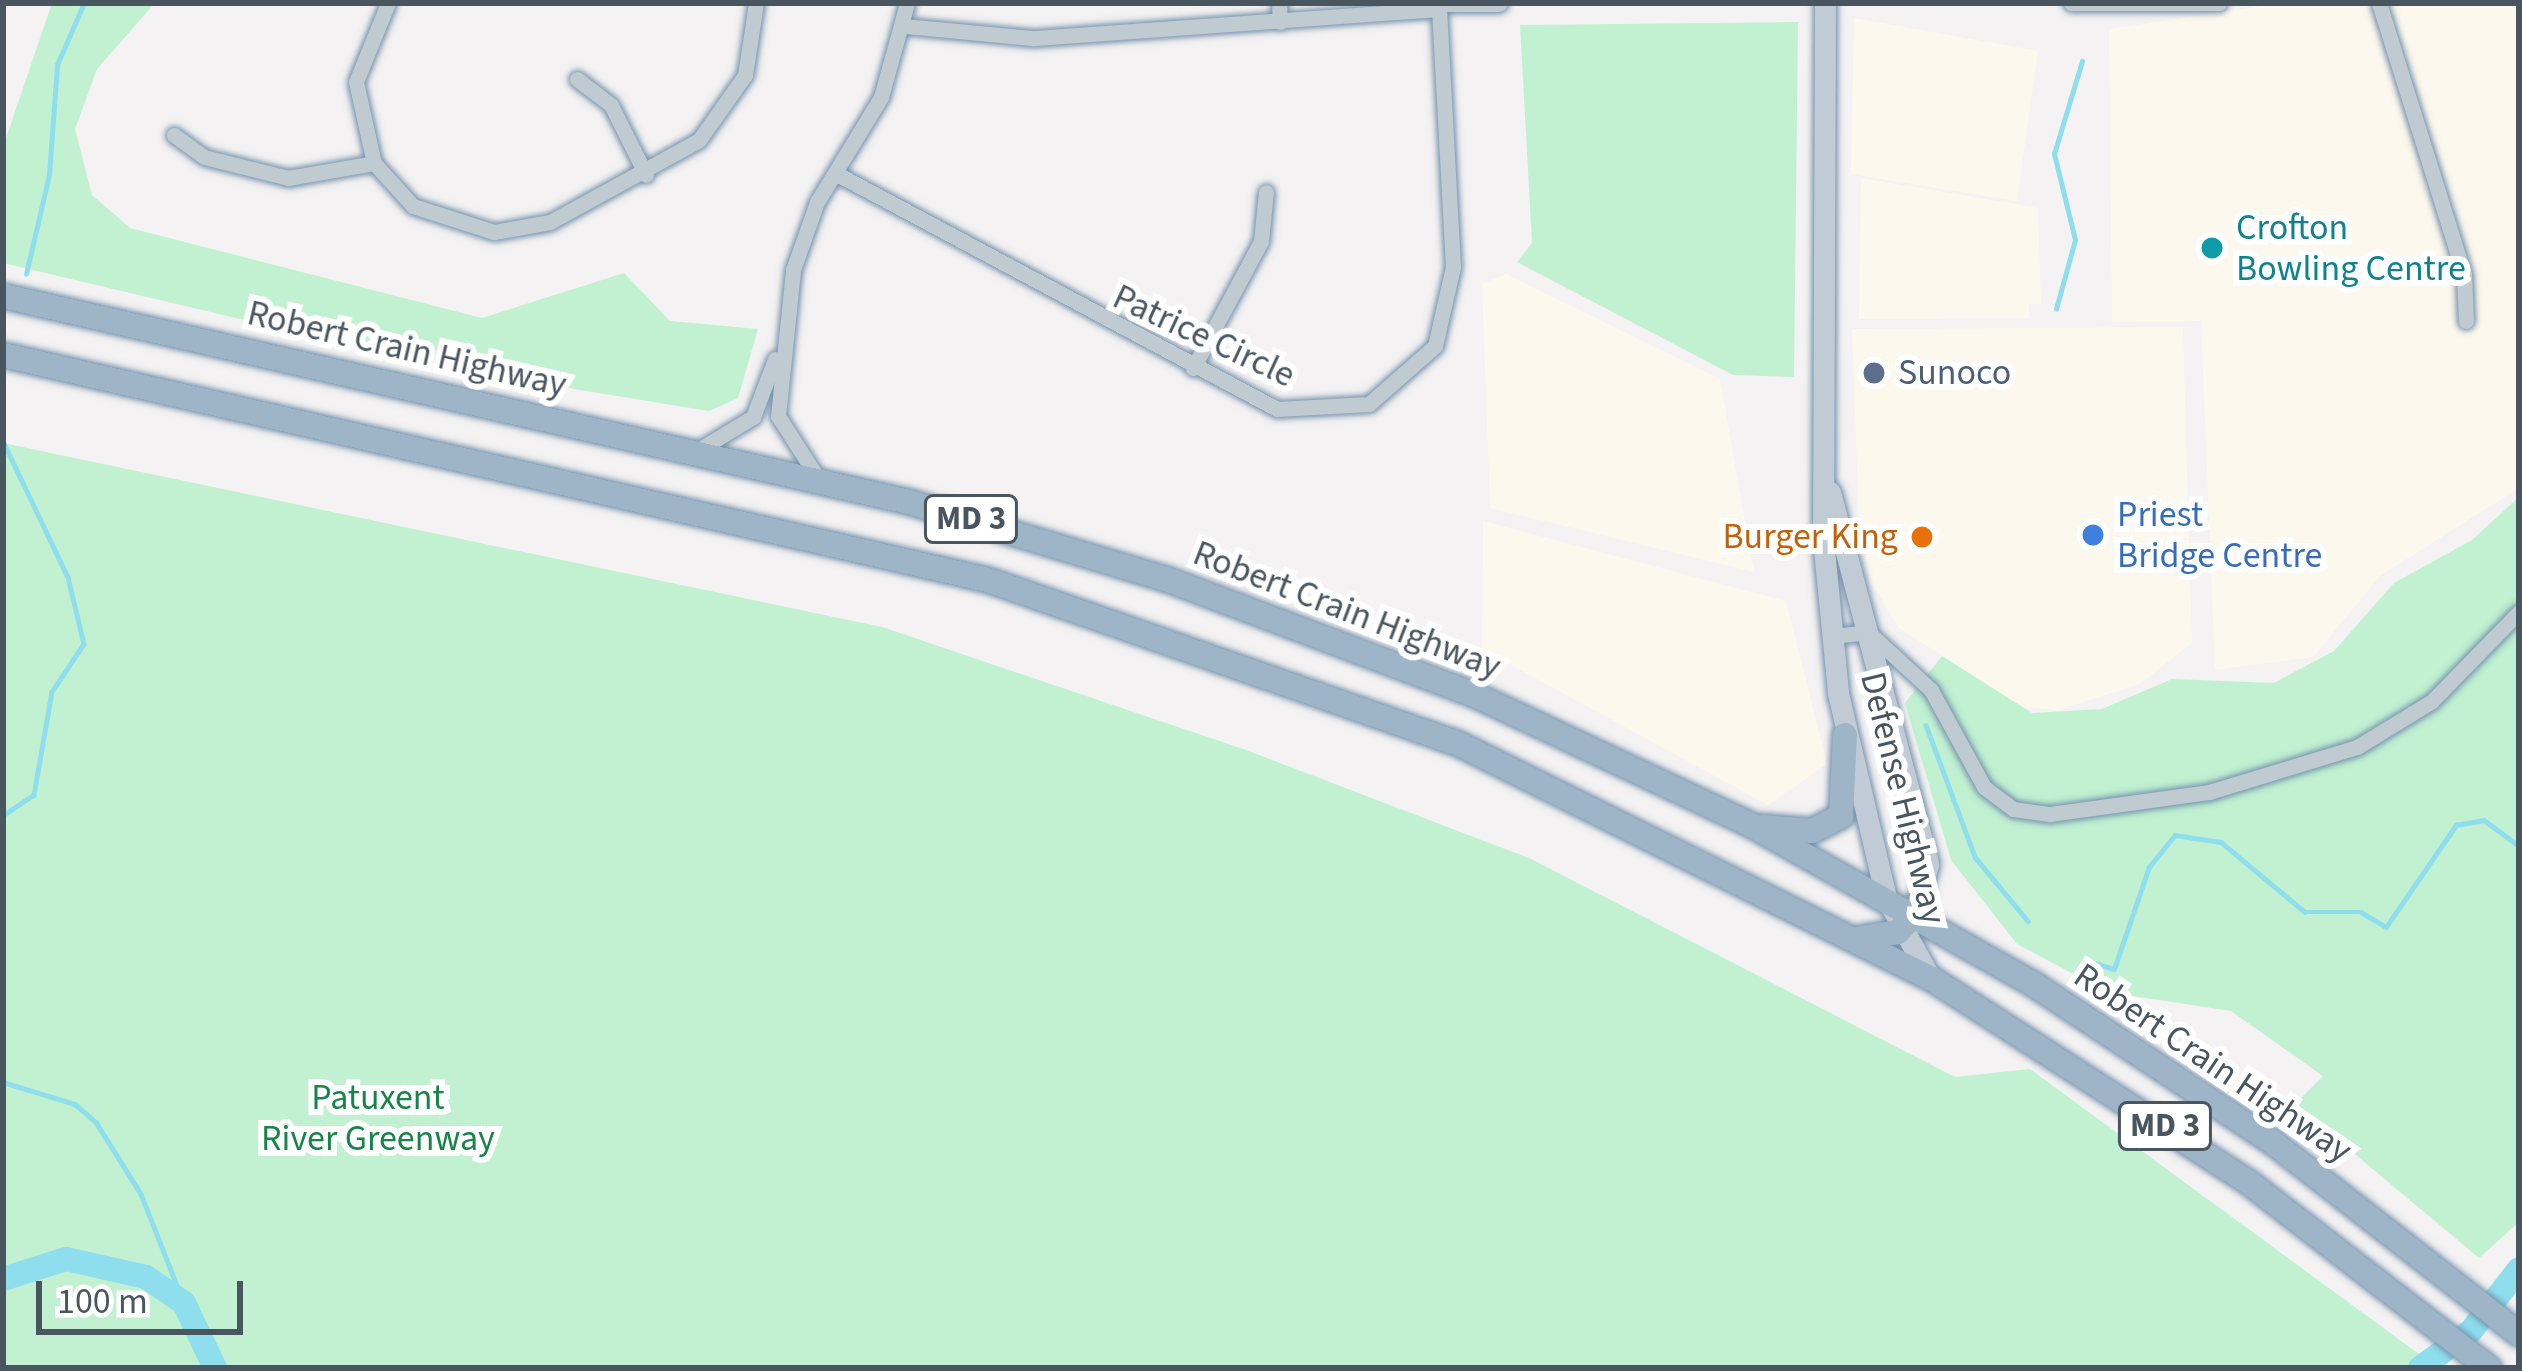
<!DOCTYPE html>
<html>
<head>
<meta charset="utf-8">
<style>
	body { margin:0 }
	#map { position:relative; width:2522px; height:1371px; overflow:hidden; background:#f4f2f2; font-family:"Source Sans 3",sans-serif }
	div>[style] { position:absolute }
	.commercial>* { inset:0; background:#fdf8ed }
	.green>* { inset:0; background:#c1f1d1 }
	.stream>* { height:4.5px; margin:-2.25px; padding:0 2.25px; transform-origin:2.25px; border-radius:2.25px; background:#8edeee }
	.river>* { height:24px; margin:-12px; padding:0 12px; transform-origin:12px; border-radius:12px; background:#8edeee }
	.roads { filter:drop-shadow(0 0 3px #7592ad) drop-shadow(0 0 3px #7592ad) }
	.minor>* { height:15px; margin:-7.5px; padding:0 7.5px; transform-origin:7.5px; border-radius:7.5px; background:#c0cad1 }
	.tertiary>* { height:18px; margin:-9px; padding:0 9px; transform-origin:9px; border-radius:9px; background:#c0cad1 }
	.secondary>* { height:21px; margin:-10.5px; padding:0 10.5px; transform-origin:10.5px; border-radius:10.5px; background:#c0cbd5 }
	.trunk>* { height:24px; margin:-12px; padding:0 12px; transform-origin:12px; border-radius:12px; background:#9eb5c8 }
	.dots>* { width:33px; height:33px; translate:-50% -50%; box-sizing:border-box; border:6px solid #fff; border-radius:50% }
	span { translate:-50% -50%; white-space:nowrap; text-align:center; line-height:1.15; -webkit-text-stroke:12px #fff; paint-order:stroke }
	.shield-label span { padding:3px 9px; background:#fff; border:3px solid; border-radius:9px; -webkit-text-stroke-width:0 }
	.shield-label { font-size:33px; color:#495660; font-weight:700 }
	.culture-label { font-size:36px; color:#0d838f }
	.left { translate:0 -50%; text-align:left }
	.street-label { font-size:36px; color:#495660 }
	.service-label { font-size:36px; color:#4e5e75 }
	.shop-label { font-size:36px; color:#366cbe }
	.food-label { font-size:36px; color:#c56008 }
	.right { translate:-100% -50%; text-align:right }
	.park-label { font-size:36px; color:#168549 }
	.frame { position:absolute; inset:0; border:6px solid #495660; pointer-events:none }
	.scale { position:absolute; left:36px; top:1281px; width:207px; height:54px; box-sizing:border-box; border:6px solid #495660; border-top:0; padding-left:15px; font-size:36px; line-height:42px; white-space:nowrap; color:#495660; -webkit-text-stroke:9px #fff; paint-order:stroke }
</style>
</head>
<body>
<div id="map">
	<div class="commercial">
		<div style="clip-path:polygon(2282px 3px,2519px 3px,2519px 488px,2380px 576px,2313px 657px,2215px 670px,2201px 321px,2112px 322px,2109px 29px)"></div>
		<div style="clip-path:polygon(1854px 18px,2038px 51px,2017px 201px,1851px 174px)"></div>
		<div style="clip-path:polygon(1861px 178px,2038px 208px,2041px 304px,2029px 304px,2029px 318px,1859px 319px)"></div>
		<div style="clip-path:polygon(1506px 274px,1720px 379px,1754px 572px,1490px 508px,1482px 284px)"></div>
		<div style="clip-path:polygon(2183px 327px,2192px 643px,2140px 684px,2058px 710px,2022px 707px,1899px 628px,1871px 582px,1859px 524px,1852px 329px)"></div>
		<div style="clip-path:polygon(1483px 521px,1786px 601px,1827px 764px,1768px 805px,1482px 649px)"></div>
	</div>
	<div class="green">
		<div style="clip-path:polygon(52px 3px,155px 3px,97px 69px,75px 129px,92px 195px,130px 228px,482px 318px,624px 273px,670px 321px,758px 329px,738px 398px,709px 411px,452px 369px,3px 263px,3px 147px)"></div>
		<div style="clip-path:polygon(1798px 22px,1794px 377px,1733px 375px,1517px 262px,1532px 243px,1520px 25px)"></div>
		<div style="clip-path:polygon(3px 443px,882px 627px,1246px 750px,1531px 859px,1955px 1077px,2030px 1069px,2438px 1368px,3px 1368px)"></div>
		<div style="clip-path:polygon(2519px 497px,2519px 1222px,2479px 1258px,2295px 1104px,2323px 1076px,2231px 1011px,2107px 992px,2017px 944px,1951px 860px,1905px 703px,1942px 656px,2032px 713px,2102px 709px,2172px 679px,2274px 683px,2334px 651px,2394px 583px,2472px 540px)"></div>
	</div>
	<div class="stream">
		<div style="left:26px;top:274px;width:102px;rotate:-76.9deg"></div>
		<div style="left:49px;top:175px;width:110px;rotate:-85.8deg"></div>
		<div style="left:57px;top:65px;width:68px;rotate:-66.5deg"></div>
		<div style="left:2056px;top:309px;width:72px;rotate:-74.6deg"></div>
		<div style="left:2075px;top:240px;width:89px;rotate:-103.7deg"></div>
		<div style="left:2054px;top:154px;width:97px;rotate:-73.2deg"></div>
		<div style="left:3px;top:441px;width:151px;rotate:64.5deg"></div>
		<div style="left:68px;top:577px;width:69px;rotate:76.6deg"></div>
		<div style="left:84px;top:644px;width:58px;rotate:123.7deg"></div>
		<div style="left:52px;top:692px;width:105px;rotate:99.9deg"></div>
		<div style="left:34px;top:795px;width:37px;rotate:146deg"></div>
		<div style="left:1926px;top:725px;width:141px;rotate:69.6deg"></div>
		<div style="left:1975px;top:857px;width:83px;rotate:50.4deg"></div>
		<div style="left:2089px;top:961px;width:26px;rotate:18deg"></div>
		<div style="left:2114px;top:969px;width:108px;rotate:-71.1deg"></div>
		<div style="left:2149px;top:867px;width:41px;rotate:-50.9deg"></div>
		<div style="left:2175px;top:835px;width:47px;rotate:8.7deg"></div>
		<div style="left:2221px;top:842px;width:109px;rotate:39.8deg"></div>
		<div style="left:2305px;top:912px;width:56px"></div>
		<div style="left:2361px;top:912px;width:29px;rotate:31deg"></div>
		<div style="left:2386px;top:927px;width:124px;rotate:-55.5deg"></div>
		<div style="left:2456px;top:825px;width:28px;rotate:-10deg"></div>
		<div style="left:2484px;top:820px;width:44px;rotate:36.6deg"></div>
		<div style="left:3px;top:1082px;width:75px;rotate:17deg"></div>
		<div style="left:75px;top:1104px;width:28px;rotate:41deg"></div>
		<div style="left:96px;top:1122px;width:85px;rotate:58deg"></div>
		<div style="left:141px;top:1194px;width:117px;rotate:68.5deg"></div>
	</div>
	<div class="river">
		<div style="left:3px;top:1279px;width:66px;rotate:-17.6deg"></div>
		<div style="left:66px;top:1259px;width:82px;rotate:12.7deg"></div>
		<div style="left:146px;top:1277px;width:46px;rotate:34.4deg"></div>
		<div style="left:184px;top:1303px;width:72px;rotate:64.5deg"></div>
		<div style="left:2420px;top:1368px;width:63px;rotate:-36deg"></div>
		<div style="left:2471px;top:1331px;width:78px;rotate:-52.3deg"></div>
	</div>
	<div class="roads">
		<div class="minor">
			<div style="left:388px;top:3px;width:85px;rotate:112.1deg"></div>
			<div style="left:356px;top:82px;width:83px;rotate:77.5deg"></div>
			<div style="left:374px;top:163px;width:58px;rotate:47.8deg"></div>
			<div style="left:413px;top:206px;width:85px;rotate:17.8deg"></div>
			<div style="left:494px;top:232px;width:57px;rotate:-10.1deg"></div>
			<div style="left:550px;top:222px;width:170px;rotate:-28.8deg"></div>
			<div style="left:699px;top:140px;width:80px;rotate:-54.7deg"></div>
			<div style="left:745px;top:75px;width:73px;rotate:-81.3deg"></div>
			<div style="left:1279px;top:3px;width:19px;rotate:87deg"></div>
			<div style="left:2071px;top:3px;width:148px"></div>
			<div style="left:2379px;top:3px;width:284px;rotate:72.6deg"></div>
			<div style="left:2464px;top:274px;width:47px;rotate:87.6deg"></div>
			<div style="left:577px;top:79px;width:43px;rotate:37.4deg"></div>
			<div style="left:611px;top:105px;width:78px;rotate:63.4deg"></div>
			<div style="left:174px;top:135px;width:37px;rotate:36deg"></div>
			<div style="left:204px;top:157px;width:87px;rotate:14deg"></div>
			<div style="left:288px;top:178px;width:87px;rotate:-9.9deg"></div>
			<div style="left:837px;top:174px;width:499px;rotate:28.1deg"></div>
			<div style="left:1277px;top:409px;width:92px;rotate:-3.1deg"></div>
			<div style="left:1369px;top:404px;width:88px;rotate:-41.3deg"></div>
			<div style="left:1435px;top:346px;width:81px;rotate:-77.2deg"></div>
			<div style="left:1453px;top:267px;width:258px;rotate:-93.1deg"></div>
			<div style="left:1439px;top:9px;width:408px;rotate:175.9deg"></div>
			<div style="left:1032px;top:38px;width:129px;rotate:-174.6deg"></div>
			<div style="left:1193px;top:368px;width:144px;rotate:-61.8deg"></div>
			<div style="left:1261px;top:241px;width:49px;rotate:-84.2deg"></div>
			<div style="left:697px;top:451px;width:66px;rotate:-31.3deg"></div>
			<div style="left:753px;top:417px;width:62px;rotate:-69.2deg"></div>
			<div style="left:819px;top:480px;width:76px;rotate:-122.6deg"></div>
			<div style="left:778px;top:416px;width:147px;rotate:-84.1deg"></div>
			<div style="left:793px;top:270px;width:72px;rotate:-70.6deg"></div>
			<div style="left:817px;top:202px;width:123px;rotate:-58.6deg"></div>
			<div style="left:881px;top:97px;width:98px;rotate:-74.5deg"></div>
			<div style="left:1832px;top:636px;width:36px;rotate:-6deg"></div>
			<div style="left:1868px;top:632px;width:86px;rotate:42.6deg"></div>
			<div style="left:1931px;top:690px;width:111px;rotate:61.3deg"></div>
			<div style="left:1984px;top:787px;width:36px;rotate:37deg"></div>
			<div style="left:2013px;top:809px;width:37px;rotate:8deg"></div>
			<div style="left:2050px;top:814px;width:161px;rotate:-7.9deg"></div>
			<div style="left:2209px;top:792px;width:155px;rotate:-16.9deg"></div>
			<div style="left:2357px;top:747px;width:88px;rotate:-31.5deg"></div>
			<div style="left:2432px;top:701px;width:124px;rotate:-45.7deg"></div>
		</div>
		<div class="tertiary">
			<div style="left:1438px;top:3px;width:61px"></div>
		</div>
		<div class="secondary">
			<div style="left:1825px;top:3px;width:536px;rotate:90.21deg"></div>
			<div style="left:1823px;top:539px;width:155px;rotate:84.4deg"></div>
			<div style="left:1838px;top:693px;width:210px;rotate:76.8deg"></div>
			<div style="left:1886px;top:897px;width:88px;rotate:61.4deg"></div>
			<div style="left:1830px;top:492px;width:385px;rotate:75.2deg"></div>
			<div style="left:1928px;top:864px;width:52px;rotate:104.6deg"></div>
		</div>
		<div class="trunk">
			<div style="left:3px;top:296px;width:929px;rotate:12.81deg"></div>
			<div style="left:909px;top:502px;width:268px;rotate:16.7deg"></div>
			<div style="left:1166px;top:579px;width:332px;rotate:20.6deg"></div>
			<div style="left:1477px;top:696px;width:305px;rotate:25.2deg"></div>
			<div style="left:1753px;top:826px;width:324px;rotate:29.4deg"></div>
			<div style="left:2035px;top:985px;width:288px;rotate:33.5deg"></div>
			<div style="left:2275px;top:1144px;width:309px;rotate:37.9deg"></div>
			<div style="left:3px;top:355px;width:1010px;rotate:12.87deg"></div>
			<div style="left:988px;top:580px;width:499px;rotate:19.2deg"></div>
			<div style="left:1459px;top:744px;width:528px;rotate:26.42deg"></div>
			<div style="left:1932px;top:979px;width:379px;rotate:32.7deg"></div>
			<div style="left:2251px;top:1184px;width:301px;rotate:37.7deg"></div>
			<div style="left:1763px;top:827px;width:49px;rotate:4.7deg"></div>
			<div style="left:1812px;top:831px;width:33px;rotate:-27deg"></div>
			<div style="left:1841px;top:816px;width:81px;rotate:-87.2deg"></div>
			<div style="left:1861px;top:938px;width:37px;rotate:-9deg"></div>
			<div style="left:1898px;top:932px;width:25px;rotate:-47deg"></div>
		</div>
	</div>
	<div class="dots">
		<div style="left:2212px;top:248px;background:#0f9aa8"></div>
		<div style="left:1874px;top:373px;background:#5c6f8a"></div>
		<div style="left:2093px;top:535px;background:#3f7fe0"></div>
		<div style="left:1922px;top:537px;background:#e8710a"></div>
	</div>
	<div class="shield-label">
		<span style="left:971px;top:519px">MD 3</span>
		<span style="left:2165px;top:1126px">MD 3</span>
	</div>
	<div class="culture-label">
		<span class="left" style="left:2236px;top:248px">Crofton<br>Bowling Centre</span>
	</div>
	<div class="street-label">
		<span style="left:1204px;top:336px;rotate:25deg">Patrice Circle</span>
		<span style="left:407px;top:349px;rotate:13deg">Robert Crain Highway</span>
		<span style="left:1347px;top:610px;rotate:21deg">Robert Crain Highway</span>
		<span style="left:1903px;top:798px;rotate:76deg">Defense Highway</span>
		<span style="left:2213px;top:1063px;rotate:34deg">Robert Crain Highway</span>
	</div>
	<div class="service-label">
		<span class="left" style="left:1898px;top:373px">Sunoco</span>
	</div>
	<div class="shop-label">
		<span class="left" style="left:2117px;top:535px">Priest<br>Bridge Centre</span>
	</div>
	<div class="food-label">
		<span class="right" style="left:1898px;top:537px">Burger King</span>
	</div>
	<div class="park-label">
		<span style="left:378px;top:1118px">Patuxent<br>River Greenway</span>
	</div>
	<div class="frame"></div>
	<div class="scale">100 m</div>
</div>
</body>
</html>
